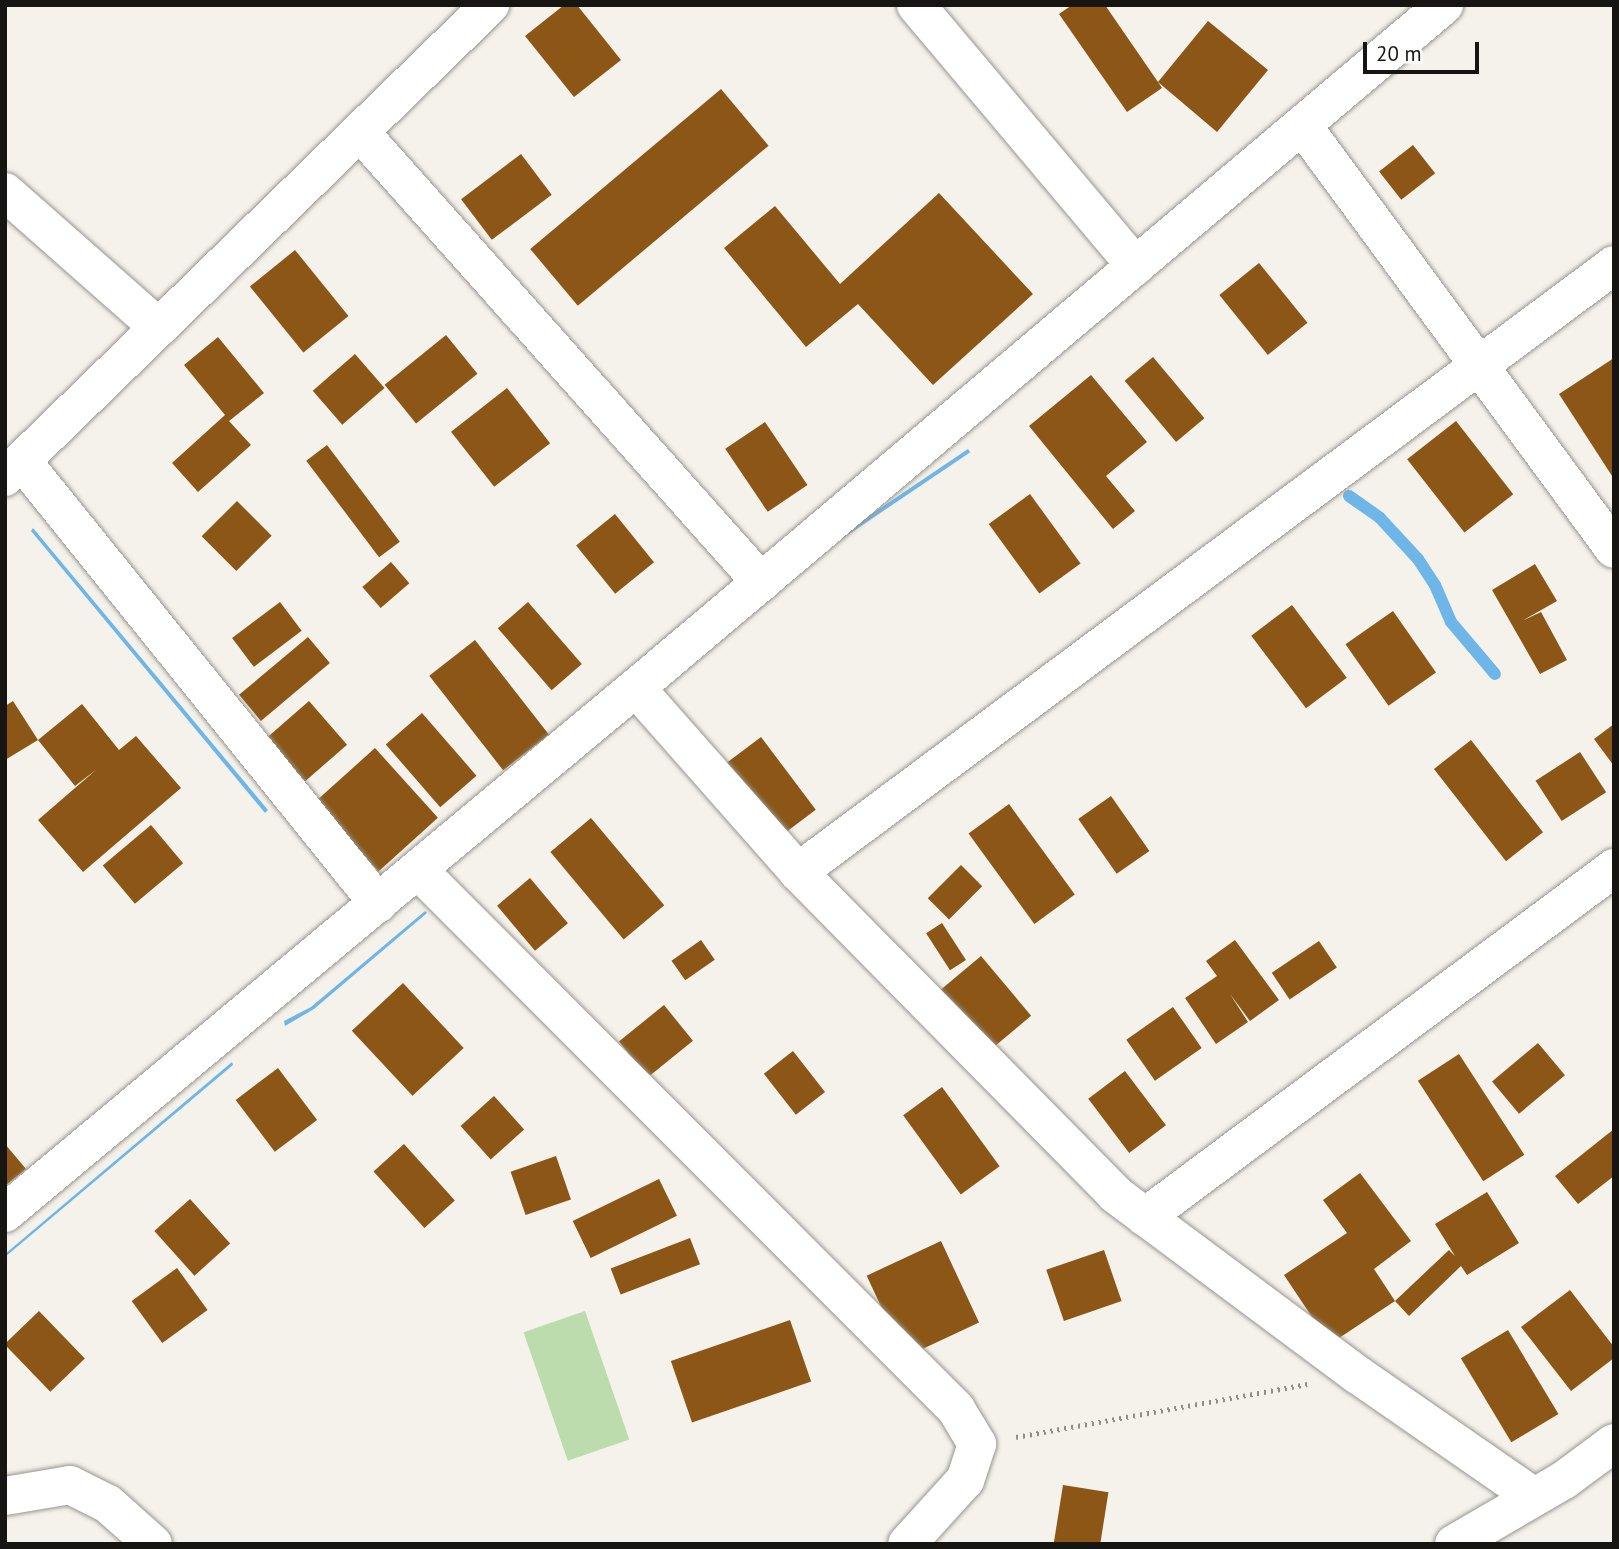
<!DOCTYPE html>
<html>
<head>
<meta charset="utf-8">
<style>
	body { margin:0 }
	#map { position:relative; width:1619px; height:1549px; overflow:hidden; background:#f5f2eb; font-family:"PT Sans",sans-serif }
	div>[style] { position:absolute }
	.green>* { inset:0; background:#bcdcad; transform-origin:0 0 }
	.water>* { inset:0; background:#6eb5e8; transform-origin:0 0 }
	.stream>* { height:12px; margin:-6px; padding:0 6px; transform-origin:6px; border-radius:6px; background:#6eb5e8 }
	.building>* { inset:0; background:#8b5616; transform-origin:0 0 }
	.path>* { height:4.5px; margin-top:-2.25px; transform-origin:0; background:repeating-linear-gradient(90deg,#908d88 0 2px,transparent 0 7px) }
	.roads { filter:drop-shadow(0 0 2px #98958f) drop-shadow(0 0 2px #98958f) }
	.minor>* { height:38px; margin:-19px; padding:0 19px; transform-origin:19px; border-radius:19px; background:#fff }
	span { translate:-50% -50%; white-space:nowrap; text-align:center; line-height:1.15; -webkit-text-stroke:7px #fff; paint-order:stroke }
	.frame { position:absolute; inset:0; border:7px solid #161512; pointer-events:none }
	.scale { position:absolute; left:1363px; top:42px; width:116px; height:32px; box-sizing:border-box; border:4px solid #161512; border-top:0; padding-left:9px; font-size:21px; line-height:24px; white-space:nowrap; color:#161512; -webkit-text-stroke:5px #fff; paint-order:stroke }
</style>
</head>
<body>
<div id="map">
	<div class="green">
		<div style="left:585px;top:1311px;width:136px;height:65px;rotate:71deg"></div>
	</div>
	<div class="water">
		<div style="left:968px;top:449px;width:4px;height:396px;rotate:56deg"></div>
		<div style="clip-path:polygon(33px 528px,268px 810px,265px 813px,31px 531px)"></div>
		<div style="clip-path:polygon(425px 911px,427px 913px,314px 1009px,285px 1026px,284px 1021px,311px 1007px)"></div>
		<div style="clip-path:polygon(232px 1062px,233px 1065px,5px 1257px,5px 1254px)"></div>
	</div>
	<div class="stream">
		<div style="left:1349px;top:496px;width:38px;rotate:35deg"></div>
		<div style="left:1380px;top:518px;width:56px;rotate:47.2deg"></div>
		<div style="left:1418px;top:559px;width:31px;rotate:57deg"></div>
		<div style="left:1435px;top:585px;width:40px;rotate:66.6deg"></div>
		<div style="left:1451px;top:622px;width:68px;rotate:49.8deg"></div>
	</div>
	<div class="building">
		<div style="clip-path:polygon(564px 5px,577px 5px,621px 60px,574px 97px,525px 36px)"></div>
		<div style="clip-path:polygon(1072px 5px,1105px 5px,1158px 82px,1208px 21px,1268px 70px,1217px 132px,1158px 82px,1162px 88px,1127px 112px,1059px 14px)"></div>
		<div style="left:721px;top:89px;width:74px;height:249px;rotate:50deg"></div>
		<div style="left:1413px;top:145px;width:36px;height:43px;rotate:52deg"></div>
		<div style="left:521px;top:154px;width:51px;height:75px;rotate:53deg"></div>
		<div style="clip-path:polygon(939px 193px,1033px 294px,933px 385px,858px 304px,806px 347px,724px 248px,775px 206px,840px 284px)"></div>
		<div style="left:295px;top:250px;width:85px;height:58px;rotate:51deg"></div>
		<div style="left:1259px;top:263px;width:77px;height:51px;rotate:51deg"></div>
		<div style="left:446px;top:335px;width:50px;height:79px;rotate:51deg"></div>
		<div style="clip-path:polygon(218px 337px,264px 393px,229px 421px,251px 445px,198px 492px,172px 463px,225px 415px,184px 365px)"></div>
		<div style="left:355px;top:354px;width:45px;height:56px;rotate:49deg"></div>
		<div style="left:1153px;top:357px;width:80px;height:37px;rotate:50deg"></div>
		<div style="clip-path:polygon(1614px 358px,1614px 479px,1559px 394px)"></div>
		<div style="clip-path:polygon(1091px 375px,1147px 442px,1106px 476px,1135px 511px,1113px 529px,1029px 426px)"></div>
		<div style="left:507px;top:388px;width:70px;height:71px;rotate:52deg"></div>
		<div style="left:1456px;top:421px;width:93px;height:62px;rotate:52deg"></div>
		<div style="left:765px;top:422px;width:76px;height:48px;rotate:56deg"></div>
		<div style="left:327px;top:445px;width:121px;height:26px;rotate:53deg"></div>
		<div style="left:1030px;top:494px;width:86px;height:51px;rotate:54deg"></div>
		<div style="left:237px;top:501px;width:49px;height:50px;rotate:45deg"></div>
		<div style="left:615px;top:514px;width:62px;height:50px;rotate:51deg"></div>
		<div style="left:391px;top:562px;width:28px;height:38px;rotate:49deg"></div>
		<div style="clip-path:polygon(1535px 564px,1557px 601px,1522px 621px,1541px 612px,1567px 660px,1540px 674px,1492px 590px)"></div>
		<div style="left:280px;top:602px;width:36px;height:60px;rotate:53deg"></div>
		<div style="left:528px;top:602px;width:82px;height:40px;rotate:49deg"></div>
		<div style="left:1292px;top:605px;width:91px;height:51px;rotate:53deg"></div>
		<div style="left:1393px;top:611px;width:75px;height:58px;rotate:55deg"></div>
		<div style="left:308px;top:637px;width:34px;height:90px;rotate:50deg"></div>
		<div style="left:475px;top:640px;width:120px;height:58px;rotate:52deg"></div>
		<div style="clip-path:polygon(13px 701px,38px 740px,5px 760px,5px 706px)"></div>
		<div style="left:309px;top:701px;width:58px;height:57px;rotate:49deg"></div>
		<div style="clip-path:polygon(82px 704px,119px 750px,136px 736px,181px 788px,83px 872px,38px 820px,97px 769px,75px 786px,38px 740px)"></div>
		<div style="left:422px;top:713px;width:83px;height:48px;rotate:49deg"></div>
		<div style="clip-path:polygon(1614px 724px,1614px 766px,1594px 739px)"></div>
		<div style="left:761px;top:737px;width:91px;height:45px;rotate:53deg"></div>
		<div style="left:1471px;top:740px;width:117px;height:47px;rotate:52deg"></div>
		<div style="left:375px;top:748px;width:94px;height:80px;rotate:48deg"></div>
		<div style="left:1580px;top:752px;width:48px;height:53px;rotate:57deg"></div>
		<div style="left:1111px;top:796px;width:67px;height:40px;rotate:55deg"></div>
		<div style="left:1009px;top:804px;width:112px;height:50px;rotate:54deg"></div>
		<div style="left:591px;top:818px;width:114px;height:53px;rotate:50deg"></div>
		<div style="left:151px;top:825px;width:50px;height:63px;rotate:50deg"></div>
		<div style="left:961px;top:865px;width:30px;height:47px;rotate:45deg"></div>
		<div style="left:530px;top:878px;width:59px;height:43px;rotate:50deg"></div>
		<div style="left:942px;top:923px;width:44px;height:19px;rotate:57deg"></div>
		<div style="left:701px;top:940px;width:24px;height:36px;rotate:55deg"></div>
		<div style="clip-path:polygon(1235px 940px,1279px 1000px,1250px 1021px,1230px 994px,1248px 1022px,1216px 1044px,1185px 998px,1217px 976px,1206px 961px)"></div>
		<div style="left:1319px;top:941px;width:32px;height:57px;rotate:56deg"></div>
		<div style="left:981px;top:956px;width:78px;height:58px;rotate:50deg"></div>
		<div style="left:403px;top:983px;width:89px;height:70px;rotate:47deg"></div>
		<div style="left:664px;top:1005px;width:46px;height:58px;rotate:51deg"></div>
		<div style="left:1173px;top:1007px;width:50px;height:57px;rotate:55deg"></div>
		<div style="left:1538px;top:1043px;width:42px;height:60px;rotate:50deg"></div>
		<div style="left:793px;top:1051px;width:52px;height:37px;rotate:52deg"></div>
		<div style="left:1459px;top:1054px;width:120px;height:49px;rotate:57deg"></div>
		<div style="left:278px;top:1068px;width:65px;height:53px;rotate:53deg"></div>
		<div style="left:1125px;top:1071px;width:68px;height:46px;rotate:53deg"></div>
		<div style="left:942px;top:1087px;width:98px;height:48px;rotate:54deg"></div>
		<div style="left:494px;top:1096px;width:45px;height:45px;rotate:48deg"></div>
		<div style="clip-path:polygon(1614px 1129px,1614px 1176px,1578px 1204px,1555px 1176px)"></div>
		<div style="clip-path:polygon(5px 1144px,26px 1169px,5px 1186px)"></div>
		<div style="left:404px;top:1144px;width:76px;height:41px;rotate:48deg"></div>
		<div style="left:556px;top:1156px;width:46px;height:48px;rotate:71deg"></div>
		<div style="clip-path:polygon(1360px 1173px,1411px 1241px,1374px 1269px,1395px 1301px,1330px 1344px,1284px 1275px,1347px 1233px,1323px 1200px)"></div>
		<div style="left:659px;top:1179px;width:41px;height:96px;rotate:64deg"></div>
		<div style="clip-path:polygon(1487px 1192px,1519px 1243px,1467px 1275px,1461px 1266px,1409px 1316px,1395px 1301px,1449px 1250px,1455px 1256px,1435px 1224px)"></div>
		<div style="left:190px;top:1199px;width:60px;height:48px;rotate:48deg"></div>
		<div style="left:690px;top:1238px;width:28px;height:85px;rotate:69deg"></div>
		<div style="left:941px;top:1241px;width:90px;height:82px;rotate:65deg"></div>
		<div style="left:1104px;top:1250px;width:54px;height:61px;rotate:71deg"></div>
		<div style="left:177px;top:1268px;width:52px;height:56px;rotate:54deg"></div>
		<div style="clip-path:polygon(1570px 1290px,1614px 1347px,1614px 1358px,1571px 1391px,1521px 1327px)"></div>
		<div style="left:39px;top:1311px;width:66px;height:48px;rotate:46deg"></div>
		<div style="left:790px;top:1320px;width:65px;height:126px;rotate:71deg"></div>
		<div style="left:1508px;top:1330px;width:98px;height:55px;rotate:59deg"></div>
		<div style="left:1063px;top:1485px;width:46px;height:60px;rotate:9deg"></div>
	</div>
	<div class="path">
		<div style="left:1016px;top:1437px;width:296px;rotate:-10.3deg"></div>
	</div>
	<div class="roads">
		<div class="minor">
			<div style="left:916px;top:5px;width:341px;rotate:49.9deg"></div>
			<div style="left:1302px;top:125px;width:526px;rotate:53.65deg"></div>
			<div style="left:360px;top:132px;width:603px;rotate:48.3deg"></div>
			<div style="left:5px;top:192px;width:205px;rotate:41.4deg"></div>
			<div style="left:22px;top:461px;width:568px;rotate:51.15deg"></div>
			<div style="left:5px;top:477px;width:677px;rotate:-44.22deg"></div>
			<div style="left:636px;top:688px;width:245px;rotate:48.6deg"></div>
			<div style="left:798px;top:872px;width:452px;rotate:45.4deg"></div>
			<div style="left:1115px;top:1194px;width:303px;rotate:36.7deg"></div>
			<div style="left:1358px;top:1375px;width:214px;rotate:34.7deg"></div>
			<div style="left:418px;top:870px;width:762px;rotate:45.05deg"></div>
			<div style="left:956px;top:1409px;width:41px;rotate:59deg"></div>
			<div style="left:977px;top:1444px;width:38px;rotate:108deg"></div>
			<div style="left:965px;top:1480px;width:86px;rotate:132.2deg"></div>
			<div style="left:798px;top:872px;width:1017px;rotate:-36.64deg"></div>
			<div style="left:5px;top:1213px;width:833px;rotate:-39.79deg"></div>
			<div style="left:645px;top:680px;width:1046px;rotate:-40.19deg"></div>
			<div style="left:1145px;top:1217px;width:585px;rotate:-36.65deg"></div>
			<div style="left:5px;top:1496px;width:66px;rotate:-9.6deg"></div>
			<div style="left:70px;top:1485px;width:42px;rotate:26.6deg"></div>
			<div style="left:108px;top:1504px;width:60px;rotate:41.6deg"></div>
			<div style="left:1454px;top:1544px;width:127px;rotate:-30.2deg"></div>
			<div style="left:1564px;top:1480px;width:62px;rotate:-36.5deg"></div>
		</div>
	</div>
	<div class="frame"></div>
	<div class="scale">20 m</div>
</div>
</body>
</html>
